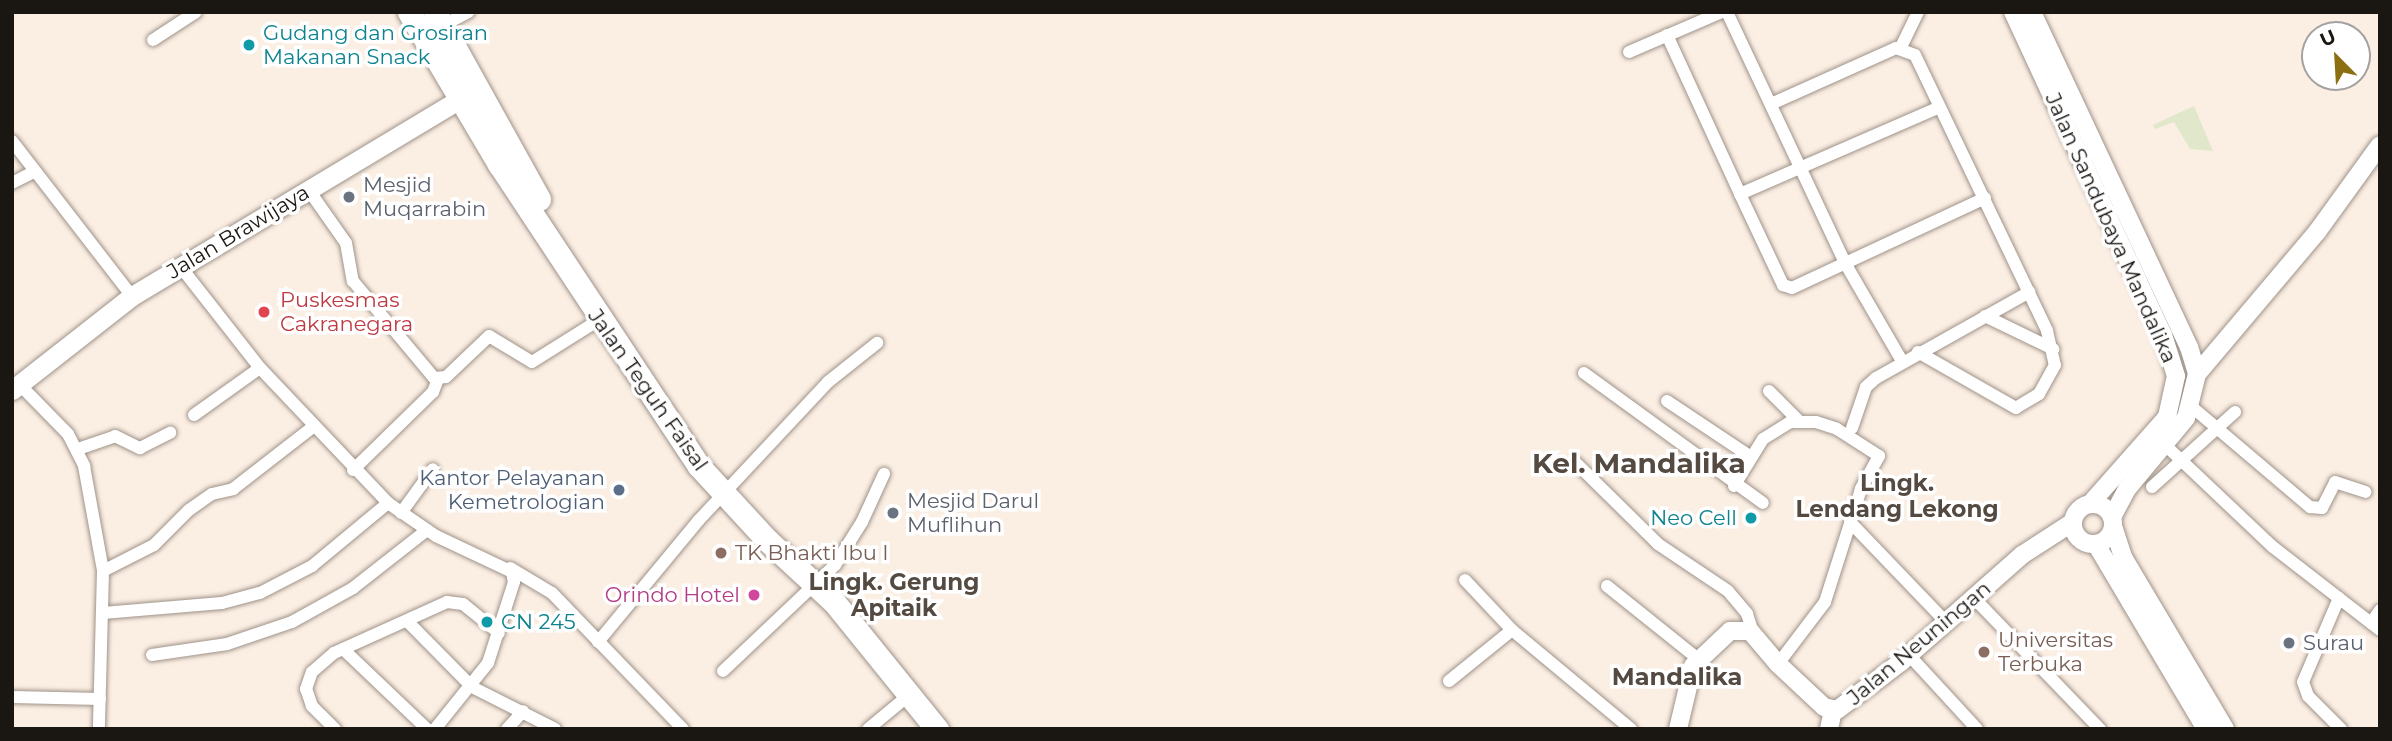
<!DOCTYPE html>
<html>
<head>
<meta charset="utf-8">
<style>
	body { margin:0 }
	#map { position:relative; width:2392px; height:741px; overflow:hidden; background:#fbeee3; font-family:Montserrat,sans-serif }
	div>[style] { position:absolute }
	.green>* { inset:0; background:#e1e7ca }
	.roads { filter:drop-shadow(0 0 2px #9f9389) drop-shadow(0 0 2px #9f9389) }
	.street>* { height:12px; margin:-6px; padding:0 6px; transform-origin:6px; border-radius:6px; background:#fff }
	.secondary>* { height:18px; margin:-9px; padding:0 9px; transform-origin:9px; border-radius:9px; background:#fff }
	.secondary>.ring { margin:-9px; padding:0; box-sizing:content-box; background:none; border:18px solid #fff; border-radius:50% }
	.primary>* { height:19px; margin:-9.5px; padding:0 9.5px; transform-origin:9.5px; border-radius:9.5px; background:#fff }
	.highway>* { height:23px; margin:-11.5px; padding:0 11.5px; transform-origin:11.5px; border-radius:11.5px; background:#fff }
	.dots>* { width:19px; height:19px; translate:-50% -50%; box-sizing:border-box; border:4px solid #fff; border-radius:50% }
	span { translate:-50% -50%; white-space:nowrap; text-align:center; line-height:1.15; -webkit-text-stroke:7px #fff; paint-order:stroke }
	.culture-label { font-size:21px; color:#0d838f }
	.left { translate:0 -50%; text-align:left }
	.right { translate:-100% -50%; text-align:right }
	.worship-label { font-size:21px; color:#5b616d }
	.street-label { font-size:21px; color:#1a1612 }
	.health-label { font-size:21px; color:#be3a42 }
	.service-label { font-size:21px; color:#4e5e75 }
	.education-label { font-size:21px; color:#785e54 }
	.hotel-label { font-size:21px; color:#b23c85 }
	.neighbourhood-label { font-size:23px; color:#544a41; font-weight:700 }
	.quarter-label { font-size:24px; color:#544a41; font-weight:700 }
	.district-label { font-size:28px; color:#544a41; font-weight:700 }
	.frame { position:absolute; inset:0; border:14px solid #1a1612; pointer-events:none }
	.north { position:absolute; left:2301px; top:21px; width:70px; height:70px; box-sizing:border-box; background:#fff; border:2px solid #a3a2a0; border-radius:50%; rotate:336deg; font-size:19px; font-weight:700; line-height:28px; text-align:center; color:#1a1612 }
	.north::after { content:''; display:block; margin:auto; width:24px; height:32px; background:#8b6f11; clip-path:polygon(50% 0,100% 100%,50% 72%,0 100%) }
</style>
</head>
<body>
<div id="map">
	<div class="green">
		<div style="clip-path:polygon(2194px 106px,2213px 151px,2190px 149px,2174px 122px,2155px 129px,2153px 125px)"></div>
	</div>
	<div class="roads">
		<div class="street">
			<div style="left:1727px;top:12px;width:277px;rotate:64.8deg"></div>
			<div style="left:1845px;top:263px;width:113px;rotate:59.8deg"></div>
			<div style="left:442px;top:26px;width:30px;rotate:-28deg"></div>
			<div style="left:1667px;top:35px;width:175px;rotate:65.3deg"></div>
			<div style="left:1740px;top:194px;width:216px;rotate:-23.5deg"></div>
			<div style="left:153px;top:40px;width:51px;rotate:-33.1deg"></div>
			<div style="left:1901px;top:47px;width:39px;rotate:-64deg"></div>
			<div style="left:1629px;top:52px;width:101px;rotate:-23.3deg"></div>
			<div style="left:1771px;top:104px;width:137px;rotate:-24.1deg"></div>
			<div style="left:1896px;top:48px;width:20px;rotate:20deg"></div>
			<div style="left:1915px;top:55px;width:306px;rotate:64.4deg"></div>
			<div style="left:2047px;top:331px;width:35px;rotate:77deg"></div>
			<div style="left:2055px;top:365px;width:33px;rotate:119deg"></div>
			<div style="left:2039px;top:394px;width:27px;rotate:149deg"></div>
			<div style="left:2016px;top:408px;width:113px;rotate:-150.3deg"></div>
			<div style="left:12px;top:141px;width:196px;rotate:52.3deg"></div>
			<div style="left:12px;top:183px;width:25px;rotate:-27deg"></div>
			<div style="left:308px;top:189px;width:66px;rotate:54.9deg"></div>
			<div style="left:346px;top:243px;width:39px;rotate:80deg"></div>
			<div style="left:353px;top:281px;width:126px;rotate:50.1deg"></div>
			<div style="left:434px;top:378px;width:12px;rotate:-5deg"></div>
			<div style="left:446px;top:377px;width:59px;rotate:-43.6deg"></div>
			<div style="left:489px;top:336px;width:50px;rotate:31.2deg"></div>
			<div style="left:532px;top:362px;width:79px;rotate:-32.1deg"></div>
			<div style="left:1740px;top:194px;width:101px;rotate:64.7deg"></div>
			<div style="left:1783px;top:285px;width:9px;rotate:18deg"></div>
			<div style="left:1792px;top:288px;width:213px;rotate:-25deg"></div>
			<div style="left:180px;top:266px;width:130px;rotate:51.9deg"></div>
			<div style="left:260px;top:368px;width:186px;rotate:46.5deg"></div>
			<div style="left:388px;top:503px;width:58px;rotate:34.5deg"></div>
			<div style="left:436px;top:536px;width:84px;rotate:25.3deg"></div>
			<div style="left:512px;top:572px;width:10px;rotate:79deg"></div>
			<div style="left:514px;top:582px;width:85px;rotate:107.8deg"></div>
			<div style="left:488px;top:663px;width:85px;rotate:128.8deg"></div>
			<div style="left:1985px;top:316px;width:76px;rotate:25.9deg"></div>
			<div style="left:1584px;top:373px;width:221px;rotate:36deg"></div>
			<div style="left:20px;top:385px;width:69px;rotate:45.6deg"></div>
			<div style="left:68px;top:434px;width:36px;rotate:63deg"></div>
			<div style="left:84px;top:466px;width:107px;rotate:79.7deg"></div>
			<div style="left:103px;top:571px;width:158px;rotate:91.5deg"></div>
			<div style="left:1769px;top:391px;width:42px;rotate:45deg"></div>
			<div style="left:1667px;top:401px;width:101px;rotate:33.7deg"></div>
			<div style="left:2192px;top:407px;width:155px;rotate:40.3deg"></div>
			<div style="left:2310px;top:507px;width:12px;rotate:5deg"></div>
			<div style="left:2322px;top:508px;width:29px;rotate:-63deg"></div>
			<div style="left:2335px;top:482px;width:32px;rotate:18deg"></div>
			<div style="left:194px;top:415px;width:81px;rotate:-35.5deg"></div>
			<div style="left:1852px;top:428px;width:43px;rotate:-71.1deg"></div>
			<div style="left:1866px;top:387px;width:13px;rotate:-42deg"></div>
			<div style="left:1876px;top:378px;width:176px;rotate:-29.3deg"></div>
			<div style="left:2164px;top:444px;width:150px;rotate:43.4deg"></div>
			<div style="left:2273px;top:547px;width:135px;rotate:37.8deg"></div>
			<div style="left:78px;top:449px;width:39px;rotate:-19deg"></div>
			<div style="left:115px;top:436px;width:28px;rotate:26deg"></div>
			<div style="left:140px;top:448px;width:34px;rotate:-27deg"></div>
			<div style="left:1576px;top:463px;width:115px;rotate:44.6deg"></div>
			<div style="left:1658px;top:544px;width:84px;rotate:33.9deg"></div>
			<div style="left:1728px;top:591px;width:30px;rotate:50deg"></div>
			<div style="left:1747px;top:614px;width:22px;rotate:72deg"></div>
			<div style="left:353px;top:470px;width:112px;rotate:-44.3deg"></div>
			<div style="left:433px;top:392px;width:14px;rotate:-69deg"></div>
			<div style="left:1734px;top:486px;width:55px;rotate:-58.3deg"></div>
			<div style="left:1763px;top:439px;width:32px;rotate:-32deg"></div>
			<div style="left:1790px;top:422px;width:26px"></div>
			<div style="left:1816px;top:422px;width:22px;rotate:18deg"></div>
			<div style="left:1837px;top:429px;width:50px;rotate:32.7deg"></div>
			<div style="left:1879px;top:456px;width:38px;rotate:119deg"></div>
			<div style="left:1861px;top:489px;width:119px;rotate:107.7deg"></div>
			<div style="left:1825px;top:602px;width:78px;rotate:127.2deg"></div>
			<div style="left:2152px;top:487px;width:112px;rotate:-42.1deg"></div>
			<div style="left:401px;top:513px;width:54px;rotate:-54deg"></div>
			<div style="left:1850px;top:522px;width:136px;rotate:46.2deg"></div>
			<div style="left:510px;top:568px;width:49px;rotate:30.8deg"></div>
			<div style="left:552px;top:593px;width:189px;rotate:46.1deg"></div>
			<div style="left:103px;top:571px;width:57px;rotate:-27deg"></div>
			<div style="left:154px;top:545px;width:49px;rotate:-45deg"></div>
			<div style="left:189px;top:510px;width:28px;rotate:-35deg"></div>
			<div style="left:212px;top:494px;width:22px;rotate:-13deg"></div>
			<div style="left:233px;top:489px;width:101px;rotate:-37.8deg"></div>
			<div style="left:1465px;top:580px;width:69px;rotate:46.8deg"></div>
			<div style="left:1512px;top:630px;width:155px;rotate:39.8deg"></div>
			<div style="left:1607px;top:586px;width:117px;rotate:38.7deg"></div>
			<div style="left:1972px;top:596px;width:185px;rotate:46.1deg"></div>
			<div style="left:2339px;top:598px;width:91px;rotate:113.2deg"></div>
			<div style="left:2303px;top:682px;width:15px;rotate:70deg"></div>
			<div style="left:2308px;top:696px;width:47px;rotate:45deg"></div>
			<div style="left:103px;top:613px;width:119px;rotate:-4.8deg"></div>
			<div style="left:222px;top:603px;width:39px;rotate:-15deg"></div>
			<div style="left:260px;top:593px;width:59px;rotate:-27.4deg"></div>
			<div style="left:312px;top:566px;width:99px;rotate:-39.7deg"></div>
			<div style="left:408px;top:622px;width:91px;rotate:45.4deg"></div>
			<div style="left:472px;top:687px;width:93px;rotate:26.8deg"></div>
			<div style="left:2371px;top:623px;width:16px;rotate:-55deg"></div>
			<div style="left:598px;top:642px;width:157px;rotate:-50.4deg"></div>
			<div style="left:698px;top:521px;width:190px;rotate:-46.9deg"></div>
			<div style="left:828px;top:382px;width:63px;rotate:-38.5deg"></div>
			<div style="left:343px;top:649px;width:116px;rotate:43.6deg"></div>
			<div style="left:152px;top:655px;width:76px;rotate:-8.3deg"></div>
			<div style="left:227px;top:644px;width:69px;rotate:-18.7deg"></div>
			<div style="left:292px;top:622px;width:70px;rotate:-29.1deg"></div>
			<div style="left:353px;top:588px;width:94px;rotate:-38.1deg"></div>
			<div style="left:1909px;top:655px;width:100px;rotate:47.4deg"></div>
			<div style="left:723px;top:671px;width:154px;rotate:-43.4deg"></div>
			<div style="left:835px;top:565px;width:51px;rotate:-57.9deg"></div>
			<div style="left:862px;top:522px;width:53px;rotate:-65.4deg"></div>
			<div style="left:1449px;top:681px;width:81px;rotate:-39deg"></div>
			<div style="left:12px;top:697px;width:88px;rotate:1.3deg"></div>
			<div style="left:335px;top:729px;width:33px;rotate:-135deg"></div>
			<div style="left:312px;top:706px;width:18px;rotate:-109deg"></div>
			<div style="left:306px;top:689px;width:18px;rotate:-71deg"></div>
			<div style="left:312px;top:672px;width:29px;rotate:-41deg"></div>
			<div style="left:334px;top:653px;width:124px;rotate:-24.3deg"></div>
			<div style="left:447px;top:602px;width:16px;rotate:7deg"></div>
			<div style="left:463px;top:604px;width:46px;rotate:38.9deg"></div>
			<div style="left:507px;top:729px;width:24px;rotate:-48deg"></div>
			<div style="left:868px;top:729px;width:53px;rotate:-39.7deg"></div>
		</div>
		<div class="secondary">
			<div style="left:2013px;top:12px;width:356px;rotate:65.1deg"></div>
			<div style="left:2163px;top:335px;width:43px;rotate:72.4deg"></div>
			<div style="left:2176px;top:376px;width:42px;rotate:102.4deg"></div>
			<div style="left:2167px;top:417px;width:116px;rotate:131.5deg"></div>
			<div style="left:2032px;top:12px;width:370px;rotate:64.9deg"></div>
			<div style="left:2189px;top:347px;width:28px;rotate:73deg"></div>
			<div style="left:2197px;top:374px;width:45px;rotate:104deg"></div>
			<div style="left:2186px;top:418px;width:92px;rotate:129.7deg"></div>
			<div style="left:2127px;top:489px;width:32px;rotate:118deg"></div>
			<div style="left:2197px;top:374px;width:186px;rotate:-49.8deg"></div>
			<div style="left:2317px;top:232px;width:107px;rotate:-54.1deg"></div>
			<div class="ring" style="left:2073px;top:504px;width:22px;height:22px"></div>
			<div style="left:2113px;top:526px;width:33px;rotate:72deg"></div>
			<div style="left:2123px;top:557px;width:200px;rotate:59.3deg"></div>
			<div style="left:2096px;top:544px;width:215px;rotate:59.3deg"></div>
			<div style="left:1678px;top:729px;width:65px;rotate:-76.6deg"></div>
			<div style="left:1693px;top:666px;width:51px;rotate:-43.4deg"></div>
			<div style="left:1730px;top:631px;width:20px"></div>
			<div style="left:1750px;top:631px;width:43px;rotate:49.7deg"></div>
			<div style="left:1778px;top:664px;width:63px;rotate:43.1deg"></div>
			<div style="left:1824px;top:707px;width:13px;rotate:13deg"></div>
			<div style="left:1837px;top:710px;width:80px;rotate:-36.9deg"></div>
			<div style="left:1901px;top:662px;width:162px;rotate:-41.5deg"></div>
			<div style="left:2022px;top:555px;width:61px;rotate:-32.9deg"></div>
			<div style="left:1829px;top:729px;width:19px;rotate:-78deg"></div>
		</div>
		<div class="primary">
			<div style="left:12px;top:390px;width:152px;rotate:-38.1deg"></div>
			<div style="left:132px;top:296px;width:396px;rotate:-31deg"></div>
		</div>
		<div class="highway">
			<div style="left:409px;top:12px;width:177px;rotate:59.4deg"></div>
			<div style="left:499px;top:164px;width:361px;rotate:56.5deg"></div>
			<div style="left:698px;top:465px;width:102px;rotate:47.4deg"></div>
			<div style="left:767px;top:540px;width:91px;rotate:42.8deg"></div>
			<div style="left:834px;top:602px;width:164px;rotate:51deg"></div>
			<div style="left:435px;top:12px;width:214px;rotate:60.9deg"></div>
		</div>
	</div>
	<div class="dots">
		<div style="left:249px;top:45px;background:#0f9aa8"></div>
		<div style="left:349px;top:197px;background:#6b7280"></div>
		<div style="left:264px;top:312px;background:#e0444e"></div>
		<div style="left:619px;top:490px;background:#5c6f8a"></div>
		<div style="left:893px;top:513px;background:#6b7280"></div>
		<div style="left:1751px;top:518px;background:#0f9aa8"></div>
		<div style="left:721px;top:553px;background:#8d6e63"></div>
		<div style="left:754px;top:595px;background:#d1479c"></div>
		<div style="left:487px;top:622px;background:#0f9aa8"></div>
		<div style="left:2289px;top:643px;background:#6b7280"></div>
		<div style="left:1984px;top:652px;background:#8d6e63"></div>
	</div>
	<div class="culture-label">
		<span class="left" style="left:263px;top:45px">Gudang dan Grosiran<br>Makanan Snack</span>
		<span class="right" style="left:1737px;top:518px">Neo Cell</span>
		<span class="left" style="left:501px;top:622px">CN 245</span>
	</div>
	<div class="worship-label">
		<span class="left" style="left:363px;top:197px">Mesjid<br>Muqarrabin</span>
		<span class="left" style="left:907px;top:513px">Mesjid Darul<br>Muflihun</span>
		<span class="left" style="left:2303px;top:643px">Surau</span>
	</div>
	<div class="street-label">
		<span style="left:2111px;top:228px;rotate:66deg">Jalan Sandubaya Mandalika</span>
		<span style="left:238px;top:232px;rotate:-31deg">Jalan Brawijaya</span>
		<span style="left:648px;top:390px;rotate:55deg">Jalan Teguh Faisal</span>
		<span style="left:1919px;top:643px;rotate:-40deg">Jalan Neuningan</span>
	</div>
	<div class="health-label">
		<span class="left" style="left:280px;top:312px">Puskesmas<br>Cakranegara</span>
	</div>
	<div class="service-label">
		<span class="right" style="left:605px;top:490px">Kantor Pelayanan<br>Kemetrologian</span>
	</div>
	<div class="education-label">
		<span class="left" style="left:735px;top:553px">TK Bhakti Ibu I</span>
		<span class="left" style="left:1998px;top:652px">Universitas<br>Terbuka</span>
	</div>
	<div class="hotel-label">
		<span class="right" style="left:740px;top:595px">Orindo Hotel</span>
	</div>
	<div class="neighbourhood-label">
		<span style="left:1897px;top:496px">Lingk.<br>Lendang Lekong</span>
		<span style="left:894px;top:595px">Lingk. Gerung<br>Apitaik</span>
	</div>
	<div class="quarter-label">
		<span style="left:1677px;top:677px">Mandalika</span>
	</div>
	<div class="district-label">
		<span style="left:1639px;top:463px">Kel. Mandalika</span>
	</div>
	<div class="frame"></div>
	<div class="north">U</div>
</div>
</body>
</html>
